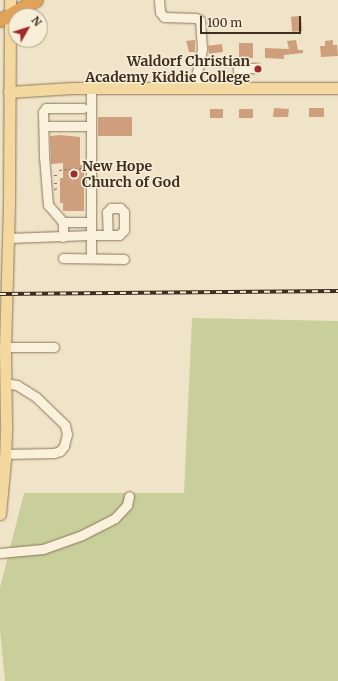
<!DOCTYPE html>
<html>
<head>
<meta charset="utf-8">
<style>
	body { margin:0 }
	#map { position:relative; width:338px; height:681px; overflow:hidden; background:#f0e4c8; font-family:Merriweather,serif }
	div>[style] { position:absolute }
	.green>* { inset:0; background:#c9cf9b }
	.building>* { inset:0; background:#cf9f7d; transform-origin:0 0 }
	.path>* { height:1px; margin-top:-0.5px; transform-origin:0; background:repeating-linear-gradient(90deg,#8d765c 0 3px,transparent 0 5px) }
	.roads { filter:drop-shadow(0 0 1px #8d765c) drop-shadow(0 0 1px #8d765c) }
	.minor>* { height:9px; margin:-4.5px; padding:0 4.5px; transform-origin:4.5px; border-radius:4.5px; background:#faf1dc }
	.major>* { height:11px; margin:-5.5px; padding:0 5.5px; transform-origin:5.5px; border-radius:5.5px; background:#f3d9a0 }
	.highway>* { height:13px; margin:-6.5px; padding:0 6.5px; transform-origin:6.5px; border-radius:6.5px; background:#e0a458 }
	.rail>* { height:3.5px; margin-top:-1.75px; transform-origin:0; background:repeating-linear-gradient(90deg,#f7eed8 0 6px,#3d2e20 0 12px); box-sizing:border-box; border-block:1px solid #3d2e20 }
	.dots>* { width:11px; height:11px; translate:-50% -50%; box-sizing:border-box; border:2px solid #f7eed8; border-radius:50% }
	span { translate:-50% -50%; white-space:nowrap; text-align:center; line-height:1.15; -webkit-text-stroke:3px #f7eed8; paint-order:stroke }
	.poi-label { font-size:14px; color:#3d2e20; font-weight:700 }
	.right { translate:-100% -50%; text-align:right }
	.left { translate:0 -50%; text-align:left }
	.north { position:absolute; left:8px; top:8px; width:40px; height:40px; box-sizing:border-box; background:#f7eed8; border:1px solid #ada18e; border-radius:50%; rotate:51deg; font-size:11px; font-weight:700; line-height:16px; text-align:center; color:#3d2e20 }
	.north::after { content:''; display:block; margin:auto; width:14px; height:18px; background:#9e2a2b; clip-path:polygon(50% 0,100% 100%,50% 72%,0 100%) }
	.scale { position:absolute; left:200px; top:16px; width:101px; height:18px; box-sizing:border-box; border:2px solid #3d2e20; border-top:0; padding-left:5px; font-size:12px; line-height:14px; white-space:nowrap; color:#3d2e20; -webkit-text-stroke:3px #f7eed8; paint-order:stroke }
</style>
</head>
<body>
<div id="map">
	<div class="green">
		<div style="clip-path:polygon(192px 318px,338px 321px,338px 681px,5px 681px,0 631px,0 588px,24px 493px,184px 493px)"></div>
	</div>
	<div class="building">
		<div style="left:301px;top:16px;width:15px;height:10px;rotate:86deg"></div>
		<div style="clip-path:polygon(195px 40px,195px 52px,189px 52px,186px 41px)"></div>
		<div style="clip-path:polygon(296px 40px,298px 50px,303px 50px,303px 53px,284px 55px,284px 59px,265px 58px,265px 48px,289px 49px,287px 41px)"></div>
		<div style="clip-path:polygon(333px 40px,333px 45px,337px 45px,338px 56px,321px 57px,320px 46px,325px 46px,325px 41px)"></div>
		<div style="left:239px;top:43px;width:14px;height:15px"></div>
		<div style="left:222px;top:44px;width:8px;height:14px;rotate:83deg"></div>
		<div style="clip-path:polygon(274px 108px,289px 109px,288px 117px,273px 117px)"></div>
		<div style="left:324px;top:108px;width:9px;height:15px;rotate:90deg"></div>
		<div style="left:210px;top:109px;width:13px;height:9px"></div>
		<div style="left:239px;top:109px;width:14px;height:9px"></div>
		<div style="left:98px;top:117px;width:34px;height:19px"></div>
		<div style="clip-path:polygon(60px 135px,80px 137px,80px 165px,83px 165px,83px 171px,84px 171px,84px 211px,63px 211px,63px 203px,60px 203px,60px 178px,63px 178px,63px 163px,51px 164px,50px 136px)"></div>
	</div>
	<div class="path">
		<div style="left:59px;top:170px;width:23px;rotate:-5deg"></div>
		<div style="left:54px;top:175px;width:5px"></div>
		<div style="left:54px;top:183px;width:5px"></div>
		<div style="left:54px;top:189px;width:5px;rotate:-11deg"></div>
	</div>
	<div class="roads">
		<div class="minor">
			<div style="left:159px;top:0;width:12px;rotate:85deg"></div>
			<div style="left:160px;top:12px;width:6px;rotate:51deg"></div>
			<div style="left:164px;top:17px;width:32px;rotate:2deg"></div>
			<div style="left:196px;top:18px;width:4px;rotate:27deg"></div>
			<div style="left:200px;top:20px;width:29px;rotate:86deg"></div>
			<div style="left:202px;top:49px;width:25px;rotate:102deg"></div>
			<div style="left:197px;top:73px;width:16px;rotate:90deg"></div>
			<div style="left:239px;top:88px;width:20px;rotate:-93deg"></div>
			<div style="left:238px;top:68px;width:18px"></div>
			<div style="left:44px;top:126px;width:46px"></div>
			<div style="left:63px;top:222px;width:28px"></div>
			<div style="left:63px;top:237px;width:15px;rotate:-90deg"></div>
			<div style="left:63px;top:222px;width:23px;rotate:-131deg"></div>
			<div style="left:48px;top:205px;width:49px;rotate:-94.7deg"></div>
			<div style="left:44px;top:156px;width:44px;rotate:-91.3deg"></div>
			<div style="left:43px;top:112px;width:5px;rotate:-53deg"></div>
			<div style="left:46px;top:108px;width:37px"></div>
			<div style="left:8px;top:238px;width:83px;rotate:-2.1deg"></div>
			<div style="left:91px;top:235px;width:147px;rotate:-90deg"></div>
			<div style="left:63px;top:258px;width:61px;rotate:0.9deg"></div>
			<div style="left:91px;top:258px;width:23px;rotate:-90deg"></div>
			<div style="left:91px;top:235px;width:28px"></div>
			<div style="left:119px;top:235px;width:7px;rotate:-45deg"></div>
			<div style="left:124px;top:230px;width:18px;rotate:-90deg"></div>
			<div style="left:124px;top:212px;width:6px;rotate:-135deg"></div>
			<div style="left:120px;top:208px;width:9px;rotate:180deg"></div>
			<div style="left:111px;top:208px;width:6px;rotate:135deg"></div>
			<div style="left:107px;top:212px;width:23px;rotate:88deg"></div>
			<div style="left:5px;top:347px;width:49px"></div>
			<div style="left:5px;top:454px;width:49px;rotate:-1.2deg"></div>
			<div style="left:54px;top:453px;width:6px;rotate:-18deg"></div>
			<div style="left:60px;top:451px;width:6px;rotate:-51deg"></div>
			<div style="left:64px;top:446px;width:12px;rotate:-76deg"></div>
			<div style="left:67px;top:434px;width:9px;rotate:-103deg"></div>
			<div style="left:65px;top:425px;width:40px;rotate:-136deg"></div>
			<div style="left:36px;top:397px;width:22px;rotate:-148deg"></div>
			<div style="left:17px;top:385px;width:12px;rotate:-171deg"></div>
			<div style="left:0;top:553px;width:43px;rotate:-5.3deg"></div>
			<div style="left:43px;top:549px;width:41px;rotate:-19.7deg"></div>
			<div style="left:82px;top:535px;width:37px;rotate:-27deg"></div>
			<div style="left:115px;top:518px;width:18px;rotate:-47deg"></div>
			<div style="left:127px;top:505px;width:9px;rotate:-77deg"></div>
		</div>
		<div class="major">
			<div style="left:9px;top:92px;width:63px;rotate:-3.6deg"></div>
			<div style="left:72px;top:88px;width:266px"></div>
			<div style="left:0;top:514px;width:54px;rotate:-84.7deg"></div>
			<div style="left:5px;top:460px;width:37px;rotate:-88deg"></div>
			<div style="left:6px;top:423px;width:76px;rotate:-90.8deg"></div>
			<div style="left:5px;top:347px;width:143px;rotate:-88.4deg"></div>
			<div style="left:9px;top:204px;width:204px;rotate:-89.7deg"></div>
		</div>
		<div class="highway">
			<div style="left:0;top:20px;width:41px;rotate:-29.1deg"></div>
		</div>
	</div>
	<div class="rail">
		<div style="left:0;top:294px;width:338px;rotate:-0.5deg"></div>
	</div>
	<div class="dots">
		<div style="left:258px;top:69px;background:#9e2a2b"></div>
		<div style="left:74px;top:174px;background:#9e2a2b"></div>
	</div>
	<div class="poi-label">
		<span class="right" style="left:250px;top:69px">Waldorf Christian<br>Academy Kiddie College</span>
		<span class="left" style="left:82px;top:174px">New Hope<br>Church of God</span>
	</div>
	<div class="north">N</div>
	<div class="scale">100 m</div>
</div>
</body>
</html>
